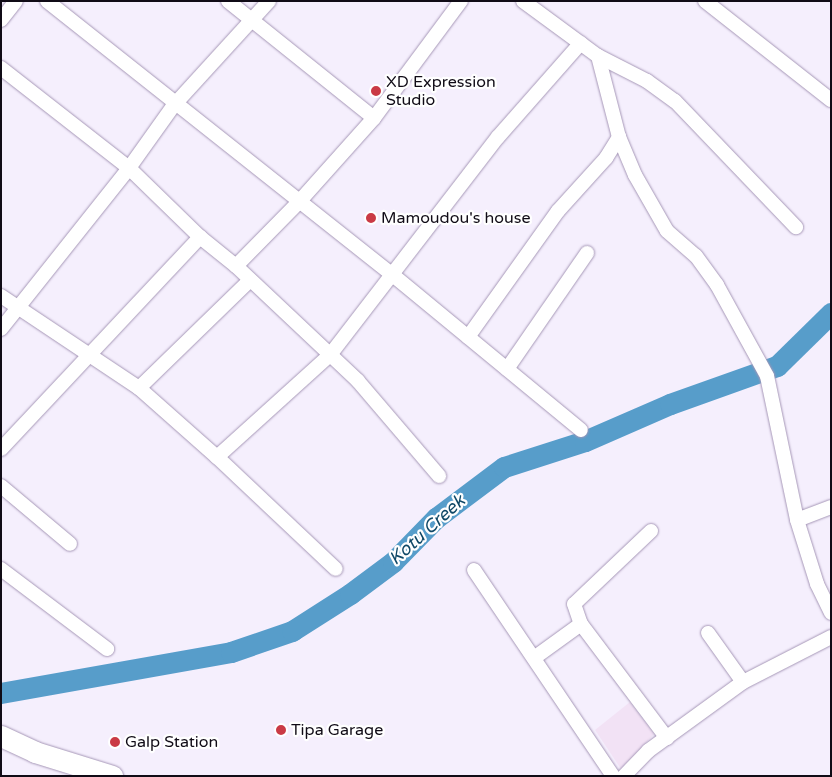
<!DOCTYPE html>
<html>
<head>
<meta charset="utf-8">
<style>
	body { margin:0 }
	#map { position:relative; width:832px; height:777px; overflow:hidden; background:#f5effd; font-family:"Varela Round",sans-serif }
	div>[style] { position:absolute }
	.industrial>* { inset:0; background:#f2e2f5 }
	.river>* { height:21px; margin:-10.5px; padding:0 10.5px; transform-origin:10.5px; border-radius:10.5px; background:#579dca }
	.roads { filter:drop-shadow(0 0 1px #a697b7) drop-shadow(0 0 1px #a697b7) }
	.minor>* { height:14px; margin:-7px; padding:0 7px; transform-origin:7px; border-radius:7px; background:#fff }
	.primary>* { height:21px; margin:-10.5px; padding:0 10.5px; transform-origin:10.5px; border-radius:10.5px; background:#fff }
	.dots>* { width:14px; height:14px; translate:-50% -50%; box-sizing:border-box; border:2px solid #fff; border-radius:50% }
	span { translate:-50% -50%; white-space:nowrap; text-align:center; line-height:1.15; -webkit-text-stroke:4.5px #fff; paint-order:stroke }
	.poi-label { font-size:16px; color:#100b16 }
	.left { translate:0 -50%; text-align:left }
	.water-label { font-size:18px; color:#0f4867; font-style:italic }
	.frame { position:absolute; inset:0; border:2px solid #100b16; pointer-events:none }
</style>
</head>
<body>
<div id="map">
	<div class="industrial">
		<div style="clip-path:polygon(630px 702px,654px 734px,621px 769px,595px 730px)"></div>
	</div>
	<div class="river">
		<div style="left:1px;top:693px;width:234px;rotate:-10.1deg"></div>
		<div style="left:231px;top:652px;width:65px;rotate:-19deg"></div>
		<div style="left:292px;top:631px;width:69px;rotate:-32.5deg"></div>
		<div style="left:350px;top:594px;width:54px;rotate:-36.7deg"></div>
		<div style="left:393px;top:562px;width:62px;rotate:-45.7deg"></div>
		<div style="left:436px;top:518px;width:85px;rotate:-36.9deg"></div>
		<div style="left:504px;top:467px;width:85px;rotate:-17.8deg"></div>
		<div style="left:585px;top:441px;width:93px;rotate:-23.5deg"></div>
		<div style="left:670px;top:404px;width:114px;rotate:-19.6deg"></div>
		<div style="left:777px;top:366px;width:76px;rotate:-44.5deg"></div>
	</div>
	<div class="roads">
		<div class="minor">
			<div style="left:47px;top:1px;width:443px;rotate:38.4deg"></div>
			<div style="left:394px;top:276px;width:242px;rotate:39.5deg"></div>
			<div style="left:228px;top:1px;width:187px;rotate:38.7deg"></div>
			<div style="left:523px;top:1px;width:93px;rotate:36.3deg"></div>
			<div style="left:598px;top:56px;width:55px;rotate:27deg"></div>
			<div style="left:647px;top:81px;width:34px;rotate:36deg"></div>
			<div style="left:675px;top:101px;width:175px;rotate:46.2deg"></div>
			<div style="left:705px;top:1px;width:160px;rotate:38.2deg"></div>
			<div style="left:1px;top:20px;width:24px;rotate:-52deg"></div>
			<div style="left:598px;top:56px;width:84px;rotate:75.5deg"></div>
			<div style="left:619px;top:137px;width:41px;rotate:67.2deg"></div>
			<div style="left:635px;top:175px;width:64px;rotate:60.3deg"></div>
			<div style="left:667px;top:231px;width:38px;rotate:41deg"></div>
			<div style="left:696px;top:256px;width:36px;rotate:54deg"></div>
			<div style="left:717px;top:285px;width:104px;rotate:61.2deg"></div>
			<div style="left:767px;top:376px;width:147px;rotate:78.2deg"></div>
			<div style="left:1px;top:68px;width:162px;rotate:38deg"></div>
			<div style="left:129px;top:168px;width:99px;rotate:44.2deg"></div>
			<div style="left:200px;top:237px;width:46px;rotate:38.9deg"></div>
			<div style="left:236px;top:266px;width:168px;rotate:43.3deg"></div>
			<div style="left:358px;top:381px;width:125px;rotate:49.5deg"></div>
			<div style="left:236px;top:266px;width:88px;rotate:-45.5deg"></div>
			<div style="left:298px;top:203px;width:114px;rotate:-48.2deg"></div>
			<div style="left:374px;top:118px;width:146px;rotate:-53.4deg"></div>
			<div style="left:1px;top:296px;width:166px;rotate:33.7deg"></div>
			<div style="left:139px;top:388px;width:104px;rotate:41.5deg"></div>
			<div style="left:217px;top:457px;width:163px;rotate:43.3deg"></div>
			<div style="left:1px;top:329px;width:206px;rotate:-51.5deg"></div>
			<div style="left:129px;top:168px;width:77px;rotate:-54.5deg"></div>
			<div style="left:174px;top:105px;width:141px;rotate:-47.6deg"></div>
			<div style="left:468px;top:337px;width:155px;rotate:-54.5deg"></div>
			<div style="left:558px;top:211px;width:72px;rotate:-47.8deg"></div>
			<div style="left:606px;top:158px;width:25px;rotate:-58deg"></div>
			<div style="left:507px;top:369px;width:141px;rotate:-55.4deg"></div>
			<div style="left:139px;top:388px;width:155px;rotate:-44.2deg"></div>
			<div style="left:1px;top:449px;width:291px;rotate:-46.8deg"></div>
			<div style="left:217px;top:457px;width:152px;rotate:-42.1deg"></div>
			<div style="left:330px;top:355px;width:275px;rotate:-52.4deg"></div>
			<div style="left:498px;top:137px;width:125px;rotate:-48.6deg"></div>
			<div style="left:1px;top:486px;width:90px;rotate:40deg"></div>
			<div style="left:831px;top:507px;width:36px;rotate:159deg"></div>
			<div style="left:797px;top:520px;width:67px;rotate:72.6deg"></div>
			<div style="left:817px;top:584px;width:32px;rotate:64deg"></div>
			<div style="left:651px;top:531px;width:106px;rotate:136.5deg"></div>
			<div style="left:574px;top:604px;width:21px;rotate:71deg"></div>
			<div style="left:581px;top:624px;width:143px;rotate:53deg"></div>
			<div style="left:1px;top:569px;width:133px;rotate:37deg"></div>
			<div style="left:474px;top:570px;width:249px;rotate:56deg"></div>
			<div style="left:708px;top:633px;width:60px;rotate:54.5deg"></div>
			<div style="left:534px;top:658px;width:58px;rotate:-35.9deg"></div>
			<div style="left:624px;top:776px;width:35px;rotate:-46deg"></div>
			<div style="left:648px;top:751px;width:117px;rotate:-36deg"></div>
			<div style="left:743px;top:682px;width:99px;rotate:-27.1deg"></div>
		</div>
		<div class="primary">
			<div style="left:1px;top:736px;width:38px;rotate:25deg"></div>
			<div style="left:35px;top:752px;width:81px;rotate:17.3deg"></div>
		</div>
	</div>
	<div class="dots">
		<div style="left:376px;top:91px;background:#ca3a45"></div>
		<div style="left:371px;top:218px;background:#ca3a45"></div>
		<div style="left:281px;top:730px;background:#ca3a45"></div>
		<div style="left:115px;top:742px;background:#ca3a45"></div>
	</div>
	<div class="poi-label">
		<span class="left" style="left:386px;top:91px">XD Expression<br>Studio</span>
		<span class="left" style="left:381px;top:218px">Mamoudou's house</span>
		<span class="left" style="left:291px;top:730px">Tipa Garage</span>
		<span class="left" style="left:125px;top:742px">Galp Station</span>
	</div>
	<div class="water-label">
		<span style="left:427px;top:530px;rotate:-42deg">Kotu Creek</span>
	</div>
	<div class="frame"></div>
</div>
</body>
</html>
